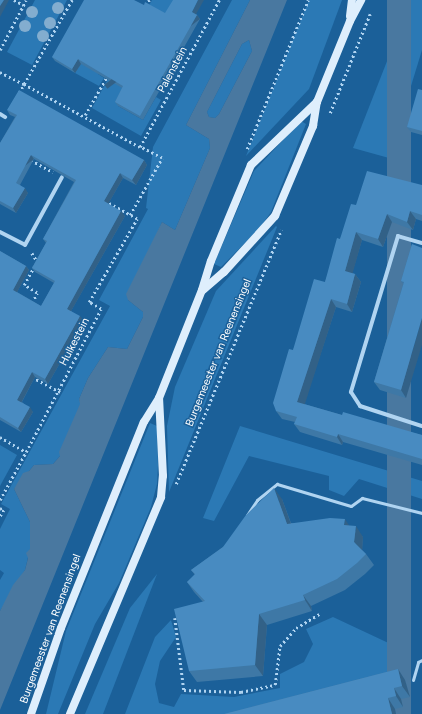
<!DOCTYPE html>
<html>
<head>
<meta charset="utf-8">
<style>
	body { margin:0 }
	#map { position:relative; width:422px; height:714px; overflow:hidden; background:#1b6099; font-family:Figtree,sans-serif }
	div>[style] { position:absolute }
	.green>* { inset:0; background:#2b79b5 }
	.water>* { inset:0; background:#4978a0; transform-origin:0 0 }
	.path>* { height:2.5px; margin-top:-1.25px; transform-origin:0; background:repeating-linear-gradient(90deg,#b0d4f1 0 2px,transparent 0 5px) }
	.service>* { height:3px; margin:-1.5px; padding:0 1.5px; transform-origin:1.5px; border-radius:1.5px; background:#b0d4f1 }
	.minor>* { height:4px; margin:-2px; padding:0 2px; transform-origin:2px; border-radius:2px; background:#b0d4f1 }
	.secondary>* { height:8px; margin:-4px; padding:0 4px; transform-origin:4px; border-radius:4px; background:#deeefc }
	.trees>* { width:12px; height:12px; margin:-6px; border-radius:50%; background:#83adcf }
	.wall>* { inset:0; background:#3e78a6 }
	.shaded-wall>* { inset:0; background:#326187; transform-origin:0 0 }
	.building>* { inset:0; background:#488bc1 }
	span { translate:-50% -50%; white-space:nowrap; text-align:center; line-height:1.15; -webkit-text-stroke:3px #1b6099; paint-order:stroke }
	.street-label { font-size:11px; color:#fff }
</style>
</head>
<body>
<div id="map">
	<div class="green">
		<div style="clip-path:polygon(35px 0,67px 0,32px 65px,7px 52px)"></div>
		<div style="clip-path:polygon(152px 0,178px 0,118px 106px,143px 120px,156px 97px,161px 100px,141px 136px,92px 108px)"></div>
		<div style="clip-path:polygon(232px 0,250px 0,186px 125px,209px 139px,210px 148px,175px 230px,162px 222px,128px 300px,143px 312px,143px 317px,127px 349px,108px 347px,88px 378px,79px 399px,81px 404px,60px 456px,53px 464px,34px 465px,14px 489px,30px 522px,30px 549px,25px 570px,0 611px,0 580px,4px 573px,0 570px,0 529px,10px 509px,1px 504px,110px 306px,99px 300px,148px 209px,146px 208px,153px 147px)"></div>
		<div style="clip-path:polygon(309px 0,342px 0,309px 89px,246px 156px)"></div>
		<div style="clip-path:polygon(411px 0,422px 0,422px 50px,389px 158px,353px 148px)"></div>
		<div style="clip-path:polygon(249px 40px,252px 51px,219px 114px,215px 118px,209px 117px,207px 112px,242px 44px)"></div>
		<div style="clip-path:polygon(93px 41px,98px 74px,104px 78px,99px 86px,75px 73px)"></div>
		<div style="clip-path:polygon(301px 121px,306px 124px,271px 212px,259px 229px,221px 267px,214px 264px,254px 171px)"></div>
		<div style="clip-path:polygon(276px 226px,277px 227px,169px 492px,167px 426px,175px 387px,216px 291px)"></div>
		<div style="clip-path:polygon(150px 423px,157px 426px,158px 465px,157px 484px,151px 507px,119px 583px,95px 624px,58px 714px,46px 714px,66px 631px)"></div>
		<div style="clip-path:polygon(240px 426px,422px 481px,422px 499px,359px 479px,344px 496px,329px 490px,329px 476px,249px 456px,214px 521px,203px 518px)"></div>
		<div style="clip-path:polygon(0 445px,17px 455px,0 486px)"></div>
		<div style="clip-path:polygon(157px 574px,103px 714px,85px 714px,130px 608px)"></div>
		<div style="clip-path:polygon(333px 617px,397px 647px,405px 676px,267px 714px,125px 714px,155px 637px,171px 620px,176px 637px,160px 661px,155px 684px,159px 703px,174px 707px,181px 694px,234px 697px,280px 688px,280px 674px,304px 662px,313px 644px,306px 629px)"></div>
	</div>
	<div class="water">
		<div style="clip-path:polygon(evenodd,250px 0,287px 0,0 710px,0 611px,13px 585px,25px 570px,28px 558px,26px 553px,30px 549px,30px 522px,14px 489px,23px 473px,29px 471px,34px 465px,53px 464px,60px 456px,59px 452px,80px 404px,79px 399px,88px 378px,108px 347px,127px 349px,143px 317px,143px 312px,128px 300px,126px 294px,162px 222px,175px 230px,210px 148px,209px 139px,186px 125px,250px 0,249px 40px,252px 51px,219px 114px,215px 118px,209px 117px,207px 112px,242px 44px,249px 40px)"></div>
		<div style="left:387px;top:0;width:24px;height:768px"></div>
	</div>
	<div class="path">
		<div style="left:14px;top:0;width:11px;rotate:27deg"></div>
		<div style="left:146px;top:6px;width:7px;rotate:-63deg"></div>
		<div style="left:0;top:50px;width:56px;rotate:-62.5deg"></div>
		<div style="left:0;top:72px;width:27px;rotate:27deg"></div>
		<div style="left:24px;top:84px;width:97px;rotate:-60.3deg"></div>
		<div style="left:19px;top:93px;width:10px;rotate:-61deg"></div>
		<div style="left:24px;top:84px;width:132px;rotate:28.5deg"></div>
		<div style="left:330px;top:113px;width:107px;rotate:-68deg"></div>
		<div style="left:85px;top:115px;width:46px;rotate:-60.1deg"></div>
		<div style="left:247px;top:149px;width:161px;rotate:-67.7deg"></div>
		<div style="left:31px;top:160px;width:25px;rotate:29deg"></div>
		<div style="left:130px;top:215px;width:65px;rotate:-60.7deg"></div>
		<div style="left:162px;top:158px;width:25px;rotate:-153deg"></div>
		<div style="left:140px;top:147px;width:167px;rotate:-61.7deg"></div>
		<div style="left:32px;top:253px;width:9px;rotate:58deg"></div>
		<div style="left:32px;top:303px;width:11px;rotate:-63deg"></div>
		<div style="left:37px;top:293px;width:15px;rotate:-148deg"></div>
		<div style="left:24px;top:285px;width:21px;rotate:-61deg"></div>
		<div style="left:32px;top:377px;width:32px;rotate:28deg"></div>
		<div style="left:0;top:437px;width:30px;rotate:30deg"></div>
		<div style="left:26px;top:452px;width:161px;rotate:-62.3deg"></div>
		<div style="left:101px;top:309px;width:14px;rotate:-150deg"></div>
		<div style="left:89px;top:302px;width:96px;rotate:-60deg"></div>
		<div style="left:137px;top:219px;width:35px;rotate:-151deg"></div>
		<div style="left:176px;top:484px;width:275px;rotate:-67.5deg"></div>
		<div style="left:0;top:500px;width:55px;rotate:-61.6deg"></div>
		<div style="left:0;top:508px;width:4px;rotate:27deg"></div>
		<div style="left:4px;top:510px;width:8px;rotate:120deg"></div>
		<div style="left:175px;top:618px;width:73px;rotate:82.9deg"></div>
		<div style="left:184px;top:690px;width:57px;rotate:2deg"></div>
		<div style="left:241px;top:692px;width:35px;rotate:-12deg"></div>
		<div style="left:275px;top:685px;width:39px;rotate:-83deg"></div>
		<div style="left:280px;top:646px;width:24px;rotate:-48deg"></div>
		<div style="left:296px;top:628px;width:27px;rotate:-31deg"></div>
	</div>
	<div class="service">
		<div style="left:247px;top:515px;width:18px;rotate:-56deg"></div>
		<div style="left:257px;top:500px;width:26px;rotate:-39deg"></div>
		<div style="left:277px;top:484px;width:77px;rotate:16.6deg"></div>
		<div style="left:351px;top:506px;width:14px;rotate:-36deg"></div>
		<div style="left:362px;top:498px;width:62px;rotate:14deg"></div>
		<div style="left:413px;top:680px;width:19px;rotate:-74deg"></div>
		<div style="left:418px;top:662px;width:4px;rotate:-27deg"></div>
	</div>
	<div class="minor">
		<div style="left:0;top:114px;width:6px;rotate:31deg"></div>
		<div style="left:0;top:232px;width:28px;rotate:27deg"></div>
		<div style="left:25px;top:245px;width:77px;rotate:-61.4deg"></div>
		<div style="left:422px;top:243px;width:25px;rotate:-164deg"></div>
		<div style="left:398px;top:236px;width:163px;rotate:106.8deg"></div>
		<div style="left:351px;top:392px;width:17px;rotate:57deg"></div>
		<div style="left:360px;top:406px;width:65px;rotate:17.9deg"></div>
	</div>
	<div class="secondary">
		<div style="left:350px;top:16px;width:16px;rotate:-83deg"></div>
		<div style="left:203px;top:290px;width:28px;rotate:-41deg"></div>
		<div style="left:224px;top:272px;width:76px;rotate:-47.7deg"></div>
		<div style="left:275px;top:216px;width:98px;rotate:-67.1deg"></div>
		<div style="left:313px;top:126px;width:24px;rotate:-81deg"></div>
		<div style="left:317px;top:102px;width:87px;rotate:-67.8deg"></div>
		<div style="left:350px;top:21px;width:24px;rotate:-62deg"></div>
		<div style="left:31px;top:714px;width:91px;rotate:-70.8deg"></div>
		<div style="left:61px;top:628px;width:222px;rotate:-68.1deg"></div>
		<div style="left:144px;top:422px;width:28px;rotate:-58deg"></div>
		<div style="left:159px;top:398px;width:116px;rotate:-68.3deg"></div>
		<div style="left:202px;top:290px;width:30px;rotate:-73deg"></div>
		<div style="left:211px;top:261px;width:104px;rotate:-67.4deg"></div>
		<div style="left:251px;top:165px;width:91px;rotate:-43.7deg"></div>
		<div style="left:70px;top:714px;width:235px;rotate:-67.2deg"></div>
		<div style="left:161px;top:497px;width:21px;rotate:-85deg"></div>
		<div style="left:163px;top:476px;width:78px;rotate:-92.9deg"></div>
	</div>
	<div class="trees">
		<div style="left:58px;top:8px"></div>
		<div style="left:32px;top:12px"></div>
		<div style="left:50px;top:23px"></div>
		<div style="left:25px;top:26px"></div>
		<div style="left:43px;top:36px"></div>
	</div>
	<div class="wall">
		<div style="clip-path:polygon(144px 5px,165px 13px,196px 14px,197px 15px,200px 19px,143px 120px,118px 106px,115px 102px,122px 88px,81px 64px,75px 73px,55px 61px,52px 57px)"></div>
		<div style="clip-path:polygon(422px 90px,422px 135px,411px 132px,407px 127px)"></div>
		<div style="clip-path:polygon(7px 110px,144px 160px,147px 165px,136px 185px,123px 178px,108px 204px,125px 216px,71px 311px,84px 321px,48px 384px,35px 377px,22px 402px,33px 412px,21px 432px,0 420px,0 251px,26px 266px,29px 270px,17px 292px,41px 306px,54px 283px,35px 272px,32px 268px,46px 243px,43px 239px,74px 182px,34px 159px,20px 185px,28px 193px,16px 213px,0 204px,0 143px,15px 117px,10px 115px)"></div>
		<div style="clip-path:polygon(422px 185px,422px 221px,416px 219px,413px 230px,392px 222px,383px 247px,362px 240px,352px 273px,355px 274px,361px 282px,352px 312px,336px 307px,304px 404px,342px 415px,422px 435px,422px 465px,343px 442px,342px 445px,300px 432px,294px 424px,295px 422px,282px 419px,276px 411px,293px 350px,325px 282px,340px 239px,356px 205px)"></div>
		<div style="clip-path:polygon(412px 244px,406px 398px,380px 390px,374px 382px,403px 284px,401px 281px)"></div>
		<div style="clip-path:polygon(282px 499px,291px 523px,349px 526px,363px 537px,362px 550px,366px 554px,374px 565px,365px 574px,345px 590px,311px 606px,312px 611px,267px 625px,263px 676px,197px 682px,189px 671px,203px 602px,194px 592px,187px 582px,195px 575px,191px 570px,223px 547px)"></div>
		<div style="clip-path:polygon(398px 669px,405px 680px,410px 697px,401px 699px,403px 707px,395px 709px,396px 714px,224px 714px)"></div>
	</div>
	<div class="shaded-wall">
		<div style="clip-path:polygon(4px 0,9px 0,0 17px,0 6px)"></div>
		<div style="clip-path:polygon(198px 0,204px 0,195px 16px,192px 12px)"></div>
		<div style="left:197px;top:15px;width:5px;height:116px;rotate:53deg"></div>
		<div style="clip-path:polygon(78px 59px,81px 64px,75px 73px,72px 69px)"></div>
		<div style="left:31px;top:155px;width:5px;height:32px;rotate:53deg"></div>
		<div style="clip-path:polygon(144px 160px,147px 165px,136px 185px,132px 180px)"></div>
		<div style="clip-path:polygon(120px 173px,123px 178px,107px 206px,104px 201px)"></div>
		<div style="clip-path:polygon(25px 188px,28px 193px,16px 213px,13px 208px)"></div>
		<div style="clip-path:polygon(121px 211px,125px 216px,70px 313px,67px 309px)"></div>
		<div style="clip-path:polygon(410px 211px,416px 219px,413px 230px,407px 222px)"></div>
		<div style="clip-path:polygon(387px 214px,392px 222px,383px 247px,378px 239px)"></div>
		<div style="clip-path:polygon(356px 232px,362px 240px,351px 279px,345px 271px)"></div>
		<div style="clip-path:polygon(26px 266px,29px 270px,16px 294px,13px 290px)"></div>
		<div style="clip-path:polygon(355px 274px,361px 282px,352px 312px,347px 304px)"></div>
		<div style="clip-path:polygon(331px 299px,336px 307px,303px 410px,297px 402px)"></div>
		<div style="clip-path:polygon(80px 316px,84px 321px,48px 384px,45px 379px)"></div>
		<div style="clip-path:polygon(422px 318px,422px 345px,406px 398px,401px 390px)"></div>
		<div style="clip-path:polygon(32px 372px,35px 377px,20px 405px,17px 400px)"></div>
		<div style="clip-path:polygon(30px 407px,33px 412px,21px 432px,18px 428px)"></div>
		<div style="clip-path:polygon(338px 434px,343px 442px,342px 445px,337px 437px)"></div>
		<div style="clip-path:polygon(274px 488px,282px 499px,295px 535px,287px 524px)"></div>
		<div style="clip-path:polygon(345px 519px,352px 530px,344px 525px)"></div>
		<div style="clip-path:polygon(356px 526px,363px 537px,362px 553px,354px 542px)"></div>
		<div style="clip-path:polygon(303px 595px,311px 606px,312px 611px,305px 600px)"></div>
		<div style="clip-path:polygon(259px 614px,267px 625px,263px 676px,255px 665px)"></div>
		<div style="clip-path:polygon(398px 669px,405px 680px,410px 697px,402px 686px)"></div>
		<div style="clip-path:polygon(394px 688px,401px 699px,403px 707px,396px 696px)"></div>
		<div style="clip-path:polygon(388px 698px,395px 709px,396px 714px,392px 714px)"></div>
	</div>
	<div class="building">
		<div style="clip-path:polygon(0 0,4px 0,0 6px)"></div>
		<div style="clip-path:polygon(84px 0,134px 0,144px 5px,145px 2px,165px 13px,173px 0,198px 0,192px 12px,197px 15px,140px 116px,115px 102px,123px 86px,78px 59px,72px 69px,52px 57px)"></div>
		<div style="clip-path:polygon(418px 89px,422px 90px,422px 131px,407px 127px)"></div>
		<div style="clip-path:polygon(19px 90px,144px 160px,132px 180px,120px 173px,104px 201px,121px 211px,67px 309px,80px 316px,45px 379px,32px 372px,17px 400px,30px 407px,18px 428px,0 417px,0 251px,26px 266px,13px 290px,41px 306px,55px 281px,32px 268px,47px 241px,43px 239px,76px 180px,31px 155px,16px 183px,25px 188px,13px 208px,0 201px,0 143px,17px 115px,7px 110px)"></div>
		<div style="clip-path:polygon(367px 171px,422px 185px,422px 215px,410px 211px,407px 222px,387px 214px,378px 239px,356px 232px,345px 271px,355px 274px,347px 304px,331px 299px,297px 402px,342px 415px,343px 412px,422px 435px,422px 459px,338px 434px,337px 437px,294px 424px,297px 417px,276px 411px,273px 403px,289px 349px,293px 350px,314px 279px,325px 282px,337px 238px,340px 239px,351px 204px,356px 205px)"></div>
		<div style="clip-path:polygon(412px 244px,422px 248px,422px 318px,401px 390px,374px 382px,404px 282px,401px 281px)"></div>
		<div style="clip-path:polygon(274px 488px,287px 524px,330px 518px,345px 519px,344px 525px,356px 526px,354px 542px,366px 554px,357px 563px,337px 579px,303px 595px,305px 600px,259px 614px,255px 665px,189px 671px,174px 609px,205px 601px,187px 582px,195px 574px,191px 570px,223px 547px,246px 515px)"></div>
		<div style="clip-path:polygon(398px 669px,402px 686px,394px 688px,396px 696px,388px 698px,392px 714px,224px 714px)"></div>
	</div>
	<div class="street-label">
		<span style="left:173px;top:70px;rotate:-62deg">Palenstein</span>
		<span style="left:75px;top:342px;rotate:-63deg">Hulkestein</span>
		<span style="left:219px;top:353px;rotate:-68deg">Burgemeester van Reenensingel</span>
		<span style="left:51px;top:629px;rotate:-70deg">Burgemeester van Reenensingel</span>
	</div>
</div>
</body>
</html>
